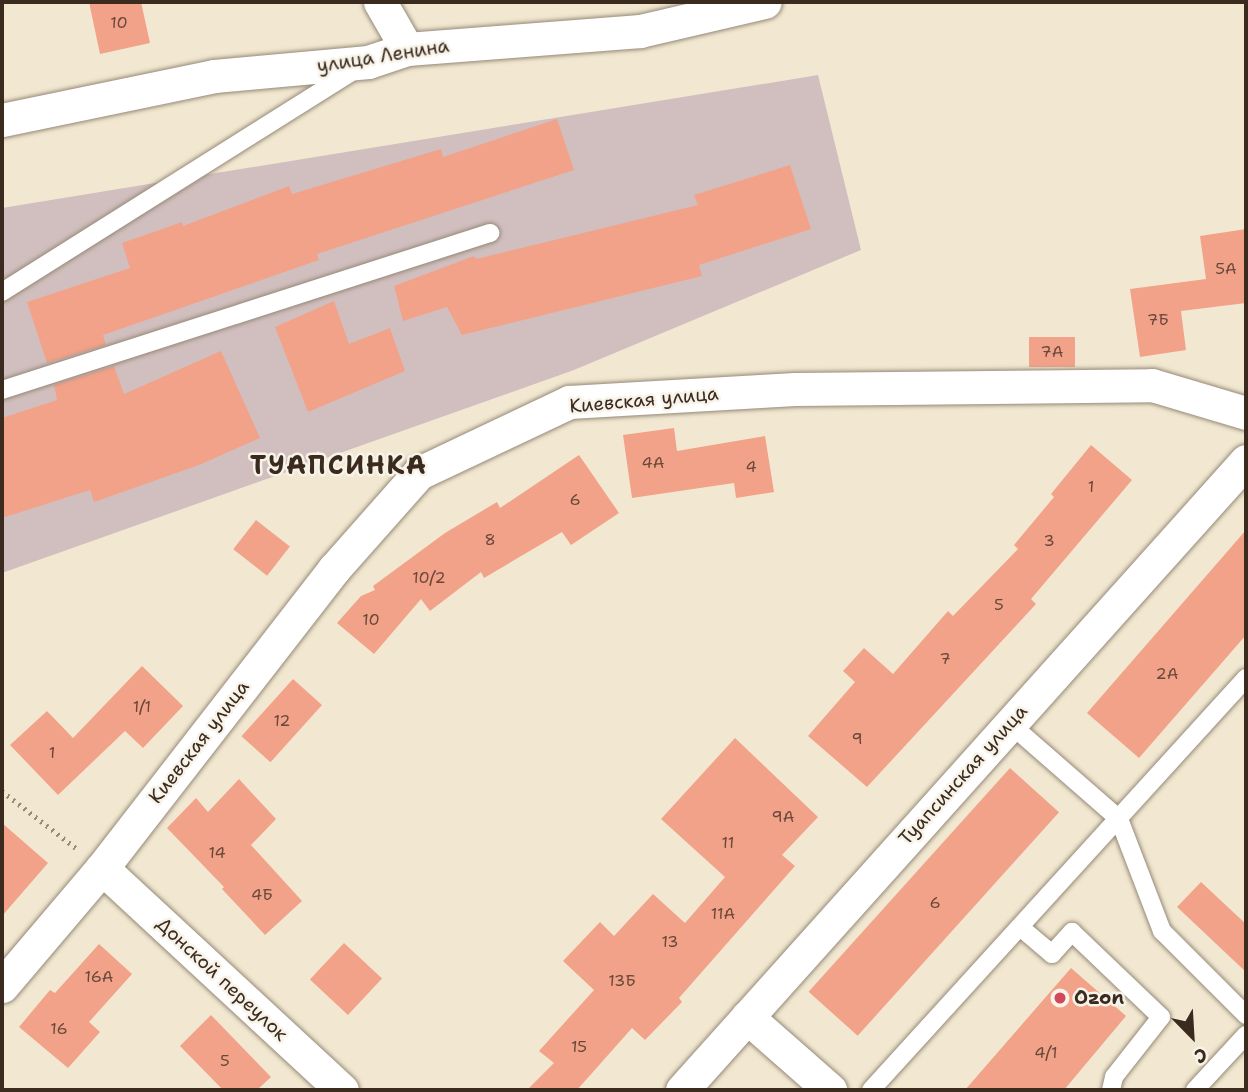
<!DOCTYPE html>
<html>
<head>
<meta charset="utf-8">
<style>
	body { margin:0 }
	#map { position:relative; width:1248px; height:1092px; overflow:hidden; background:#f2e8d1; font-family:"Shantell Sans",sans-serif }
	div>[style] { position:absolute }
	.industrial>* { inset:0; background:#d1bfbf }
	.building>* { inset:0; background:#f2a289; transform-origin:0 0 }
	.path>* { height:4.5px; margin-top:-2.25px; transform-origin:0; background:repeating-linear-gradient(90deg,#968978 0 2px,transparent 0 7px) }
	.roads { filter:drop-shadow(0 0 2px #968978) drop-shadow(0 0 2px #968978) }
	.service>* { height:18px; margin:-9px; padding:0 9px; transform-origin:9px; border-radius:9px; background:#fff }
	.minor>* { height:33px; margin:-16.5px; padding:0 16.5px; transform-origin:16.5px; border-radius:16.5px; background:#fff }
	.dots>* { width:19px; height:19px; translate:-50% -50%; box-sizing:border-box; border:4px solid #f7f3e8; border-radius:50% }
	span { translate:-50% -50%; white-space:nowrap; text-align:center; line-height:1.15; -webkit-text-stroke:5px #f7f3e8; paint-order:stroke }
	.number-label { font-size:16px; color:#694839 }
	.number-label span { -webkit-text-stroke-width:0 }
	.street-label { font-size:19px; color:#3b2a1e }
	.poi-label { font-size:19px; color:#3b2a1e; font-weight:700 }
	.left { translate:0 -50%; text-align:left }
	.district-label { font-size:26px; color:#3b2a1e; font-weight:700; letter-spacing:2px }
	.frame { position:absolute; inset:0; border:4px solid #3b2a1e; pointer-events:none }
	.north { position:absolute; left:1157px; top:1001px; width:70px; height:70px; -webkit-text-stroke:5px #f7f3e8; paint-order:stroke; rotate:156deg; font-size:19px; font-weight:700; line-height:28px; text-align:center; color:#3b2a1e }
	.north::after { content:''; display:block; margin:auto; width:24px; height:32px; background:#3b2a1e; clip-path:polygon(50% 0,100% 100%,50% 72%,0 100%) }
</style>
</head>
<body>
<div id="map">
	<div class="industrial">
		<div style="clip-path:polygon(818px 75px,861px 250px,574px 370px,2px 573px,2px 208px)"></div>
	</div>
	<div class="building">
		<div style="clip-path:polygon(89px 2px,141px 2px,150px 43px,100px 54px)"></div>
		<div style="clip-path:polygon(557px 119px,574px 170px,317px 254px,319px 260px,103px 335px,106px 345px,47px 363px,27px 302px,130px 268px,122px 243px,182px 222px,183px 226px,289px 186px,292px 194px,441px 149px,443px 157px)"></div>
		<div style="clip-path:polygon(790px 165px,811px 229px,699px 265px,702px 276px,462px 335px,447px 307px,403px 321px,394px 286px,474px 256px,476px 259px,698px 205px,694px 195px)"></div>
		<div style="clip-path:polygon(1246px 229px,1246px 303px,1181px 311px,1186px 350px,1140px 357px,1130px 289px,1206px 279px,1200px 236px)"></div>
		<div style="clip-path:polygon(334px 301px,349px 344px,390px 328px,405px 371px,308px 412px,275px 327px)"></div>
		<div style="left:1029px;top:337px;width:46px;height:30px"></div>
		<div style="clip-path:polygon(221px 351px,260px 438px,199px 465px,94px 502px,90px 490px,2px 518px,2px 418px,57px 400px,54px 385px,114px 366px,124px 394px)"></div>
		<div style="clip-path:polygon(674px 428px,677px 451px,765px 436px,774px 492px,736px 498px,734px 483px,632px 498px,623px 435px)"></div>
		<div style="clip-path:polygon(1091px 445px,1132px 480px,1031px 599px,1036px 604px,867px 787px,808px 736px,855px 682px,843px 671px,864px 648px,893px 674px,948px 611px,953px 616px,1018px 549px,1014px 545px,1054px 497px,1051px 494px)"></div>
		<div style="clip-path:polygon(579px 455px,619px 513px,571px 545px,562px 532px,484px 578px,481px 572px,430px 611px,421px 599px,374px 654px,337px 623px,361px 596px,375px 590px,373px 586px,445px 533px,497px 502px,500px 508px)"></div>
		<div style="left:256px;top:520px;width:43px;height:37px;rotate:38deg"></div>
		<div style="clip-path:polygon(1246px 530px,1246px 635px,1139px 758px,1087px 713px)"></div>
		<div style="clip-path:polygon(142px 666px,183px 706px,143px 748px,125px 731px,58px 795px,10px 745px,47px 711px,73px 738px)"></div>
		<div style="left:293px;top:679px;width:39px;height:77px;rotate:42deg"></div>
		<div style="clip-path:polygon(735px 738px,818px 817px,782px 855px,795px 866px,679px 998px,682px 1002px,645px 1040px,632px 1028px,577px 1090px,527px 1090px,554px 1063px,539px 1051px,594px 990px,563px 961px,600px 922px,614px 936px,653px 894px,685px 923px,725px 877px,661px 819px)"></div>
		<div style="left:1010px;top:768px;width:66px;height:301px;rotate:42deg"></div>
		<div style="clip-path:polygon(239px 779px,276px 819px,251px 845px,302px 901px,265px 935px,222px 889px,224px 887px,167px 828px,196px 798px,208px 812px)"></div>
		<div style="clip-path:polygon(2px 823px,48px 863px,2px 916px)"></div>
		<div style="clip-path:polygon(1201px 882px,1246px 924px,1246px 972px,1177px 907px)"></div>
		<div style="left:344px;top:943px;width:52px;height:50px;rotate:43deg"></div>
		<div style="clip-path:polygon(99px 944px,132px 974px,89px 1022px,100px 1032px,68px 1068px,19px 1027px,50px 990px,55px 993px)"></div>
		<div style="clip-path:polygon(1071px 968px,1126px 1016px,1064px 1090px,965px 1090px)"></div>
		<div style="clip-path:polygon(211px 1015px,271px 1077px,257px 1090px,223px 1090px,180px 1046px)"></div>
	</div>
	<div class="path">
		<div style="left:2px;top:791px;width:93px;rotate:37.6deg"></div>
	</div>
	<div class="roads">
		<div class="service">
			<div style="left:2px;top:292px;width:417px;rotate:-32.2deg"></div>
			<div style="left:2px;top:390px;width:513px;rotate:-17.83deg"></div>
			<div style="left:1009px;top:723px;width:146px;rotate:41.1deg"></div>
			<div style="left:1119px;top:819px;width:120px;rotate:69deg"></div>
			<div style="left:1162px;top:931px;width:119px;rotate:45deg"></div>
			<div style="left:1020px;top:927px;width:42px;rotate:40.2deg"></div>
			<div style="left:1052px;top:954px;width:30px;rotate:-48deg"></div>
			<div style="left:1072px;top:932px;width:123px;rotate:43.7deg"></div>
			<div style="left:1161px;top:1017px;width:76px;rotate:128.1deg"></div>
			<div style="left:1114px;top:1077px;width:13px;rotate:103deg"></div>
			<div style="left:871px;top:1090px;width:557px;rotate:-47.69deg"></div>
			<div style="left:1195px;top:1090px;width:75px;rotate:-47.2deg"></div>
		</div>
		<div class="minor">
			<div style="left:380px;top:2px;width:54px;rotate:60.1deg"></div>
			<div style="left:2px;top:120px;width:217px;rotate:-11.7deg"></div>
			<div style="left:214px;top:76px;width:155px;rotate:-5.2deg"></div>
			<div style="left:368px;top:62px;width:41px;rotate:-18.4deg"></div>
			<div style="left:407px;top:49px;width:234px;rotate:-4.4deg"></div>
			<div style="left:640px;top:31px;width:128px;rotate:-13.1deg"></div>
			<div style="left:102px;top:868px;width:327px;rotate:42.8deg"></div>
			<div style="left:2px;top:986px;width:155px;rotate:-49.7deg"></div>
			<div style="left:102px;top:868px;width:378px;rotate:-52.2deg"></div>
			<div style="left:334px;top:569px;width:128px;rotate:-48.5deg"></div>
			<div style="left:419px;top:473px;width:166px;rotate:-25.3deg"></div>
			<div style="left:569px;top:402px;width:226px;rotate:-3.3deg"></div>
			<div style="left:795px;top:389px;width:357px;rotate:-0.6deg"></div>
			<div style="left:1152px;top:385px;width:98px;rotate:16.6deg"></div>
			<div style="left:747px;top:1017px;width:111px;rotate:41.3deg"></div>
			<div style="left:682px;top:1090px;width:845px;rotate:-48.12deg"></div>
		</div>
	</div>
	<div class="dots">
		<div style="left:1060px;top:998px;background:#d1495b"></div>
	</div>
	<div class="number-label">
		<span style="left:119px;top:23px">10</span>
		<span style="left:1226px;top:269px">5А</span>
		<span style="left:1158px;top:320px">7Б</span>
		<span style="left:1052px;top:352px">7А</span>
		<span style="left:653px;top:463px">4А</span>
		<span style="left:751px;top:467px">4</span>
		<span style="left:1091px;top:487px">1</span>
		<span style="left:575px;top:500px">6</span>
		<span style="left:490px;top:540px">8</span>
		<span style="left:1049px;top:541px">3</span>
		<span style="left:429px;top:578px">10/2</span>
		<span style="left:999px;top:605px">5</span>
		<span style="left:371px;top:620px">10</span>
		<span style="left:945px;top:659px">7</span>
		<span style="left:1167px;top:674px">2А</span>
		<span style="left:142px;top:707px">1/1</span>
		<span style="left:282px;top:721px">12</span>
		<span style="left:857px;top:739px">9</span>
		<span style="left:52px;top:753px">1</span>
		<span style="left:783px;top:817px">9А</span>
		<span style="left:728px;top:843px">11</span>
		<span style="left:217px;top:853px">14</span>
		<span style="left:262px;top:895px">4Б</span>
		<span style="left:935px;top:903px">6</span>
		<span style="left:723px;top:914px">11А</span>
		<span style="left:670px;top:942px">13</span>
		<span style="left:99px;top:977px">16А</span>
		<span style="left:622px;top:981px">13Б</span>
		<span style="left:59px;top:1029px">16</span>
		<span style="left:579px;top:1047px">15</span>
		<span style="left:1046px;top:1053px">4/1</span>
		<span style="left:225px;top:1061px">5</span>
	</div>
	<div class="street-label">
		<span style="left:383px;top:56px;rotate:-9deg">улица Ленина</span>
		<span style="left:644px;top:400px;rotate:-5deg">Киевская улица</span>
		<span style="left:199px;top:742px;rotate:-52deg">Киевская улица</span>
		<span style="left:963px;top:775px;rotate:-48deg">Туапсинская улица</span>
		<span style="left:222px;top:979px;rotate:43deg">Донской переулок</span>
	</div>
	<div class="poi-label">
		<span class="left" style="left:1074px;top:998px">Ozon</span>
	</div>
	<div class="district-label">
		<span style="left:339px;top:465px">ТУАПСИНКА</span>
	</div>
	<div class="frame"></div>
	<div class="north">С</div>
</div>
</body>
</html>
